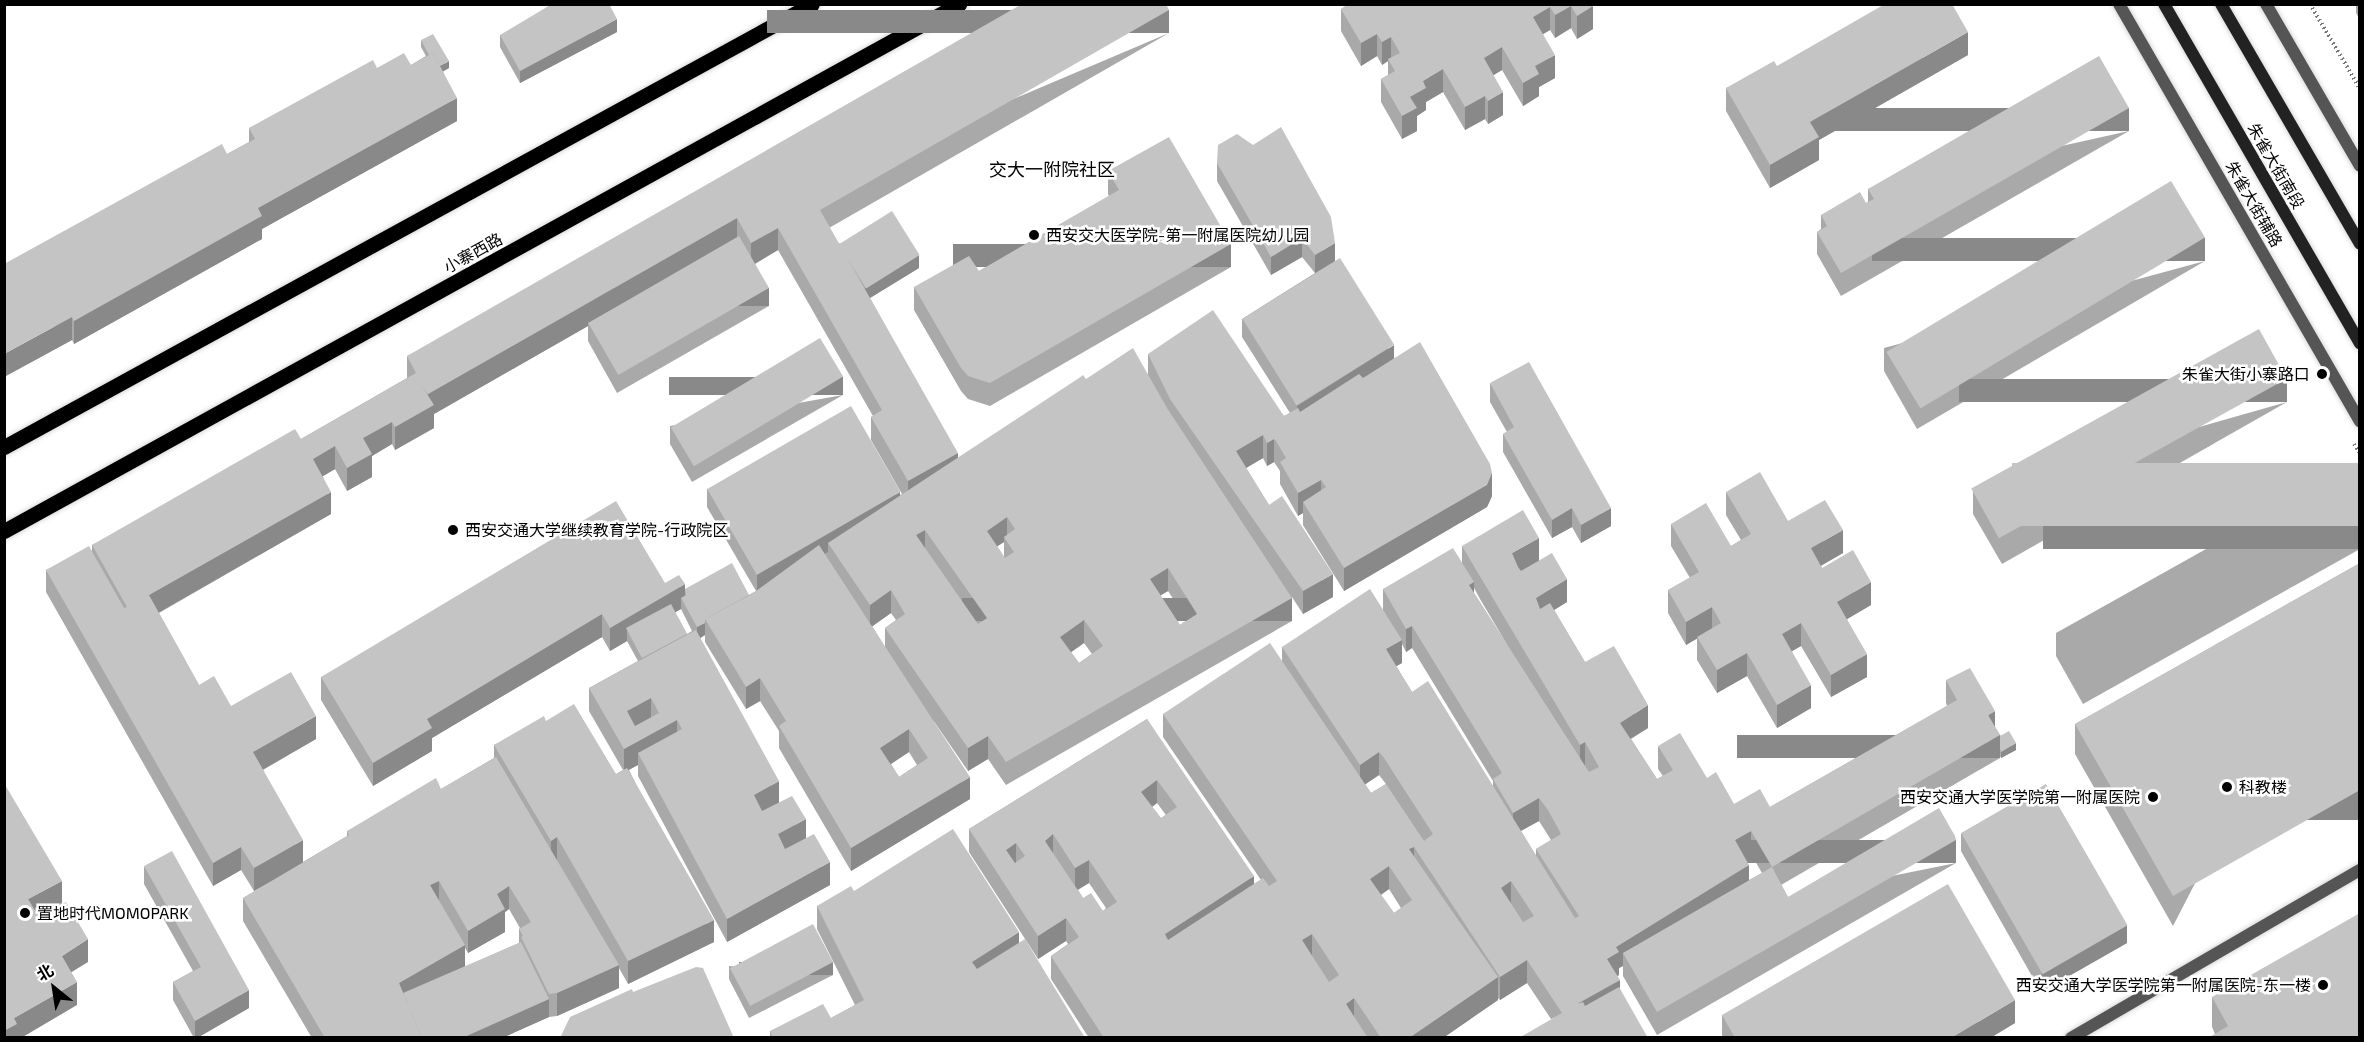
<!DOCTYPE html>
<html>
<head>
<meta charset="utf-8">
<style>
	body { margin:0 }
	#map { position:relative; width:2364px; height:1042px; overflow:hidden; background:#fff; font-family:"Exo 2","Noto Sans SC",sans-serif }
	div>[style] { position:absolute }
	.path>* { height:4px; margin-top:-2px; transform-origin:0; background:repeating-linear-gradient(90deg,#777 0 1.5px,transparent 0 4.5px) }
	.roads { filter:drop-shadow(0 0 2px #dbdbdb) drop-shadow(0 0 2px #dbdbdb) }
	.lane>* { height:12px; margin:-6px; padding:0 6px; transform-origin:6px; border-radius:6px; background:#555 }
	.street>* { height:12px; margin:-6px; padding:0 6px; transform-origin:6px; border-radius:6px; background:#555 }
	.secondary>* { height:12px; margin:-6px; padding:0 6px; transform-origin:6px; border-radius:6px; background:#222 }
	.primary>* { height:15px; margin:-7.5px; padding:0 7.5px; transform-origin:7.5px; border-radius:7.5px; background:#000 }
	.wall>* { inset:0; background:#a9a9a9 }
	.shaded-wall>* { inset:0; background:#898989; transform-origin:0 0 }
	.building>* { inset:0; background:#c4c4c4; transform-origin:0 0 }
	.dots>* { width:16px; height:16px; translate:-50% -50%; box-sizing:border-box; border:3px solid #fff; border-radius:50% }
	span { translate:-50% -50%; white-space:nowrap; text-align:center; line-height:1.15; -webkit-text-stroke:5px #fff; paint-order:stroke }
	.street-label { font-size:16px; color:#000 }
	.poi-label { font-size:16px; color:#000 }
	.left { translate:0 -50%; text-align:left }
	.right { translate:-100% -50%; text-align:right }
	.neighbourhood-label { font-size:18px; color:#000 }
	.frame { position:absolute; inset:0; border:6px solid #000; pointer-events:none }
	.north { position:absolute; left:24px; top:958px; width:60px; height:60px; -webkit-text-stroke:4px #fff; paint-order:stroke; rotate:330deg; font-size:16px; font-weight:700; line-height:24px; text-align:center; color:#000 }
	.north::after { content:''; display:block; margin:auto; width:21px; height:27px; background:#000; clip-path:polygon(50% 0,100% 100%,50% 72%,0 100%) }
</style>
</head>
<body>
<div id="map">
	<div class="path">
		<div style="left:2310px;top:4px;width:99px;rotate:59.5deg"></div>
		<div style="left:2354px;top:444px;width:11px;rotate:56deg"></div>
	</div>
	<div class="roads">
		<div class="lane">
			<div style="left:2071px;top:1038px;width:334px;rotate:-30.2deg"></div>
		</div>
		<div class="street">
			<div style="left:2119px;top:4px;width:482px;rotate:60deg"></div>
			<div style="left:2266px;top:4px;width:187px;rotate:59.9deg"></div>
		</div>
		<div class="secondary">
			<div style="left:2164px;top:4px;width:392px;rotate:60deg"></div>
			<div style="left:2221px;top:4px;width:277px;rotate:59.9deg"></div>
		</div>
		<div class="primary">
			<div style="left:4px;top:447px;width:921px;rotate:-28.73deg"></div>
			<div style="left:4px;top:531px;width:1091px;rotate:-28.89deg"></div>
		</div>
	</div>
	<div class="wall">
		<div style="clip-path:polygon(1592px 4px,1593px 29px,1577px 39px,1571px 28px,1555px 38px,1550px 30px,1543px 34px,1555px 78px,1539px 87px,1539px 96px,1523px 106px,1502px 70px,1493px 75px,1503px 115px,1488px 124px,1485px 119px,1465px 130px,1443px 92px,1426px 102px,1426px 110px,1417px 116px,1417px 131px,1402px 139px,1381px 102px,1381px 79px,1388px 75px,1388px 61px,1382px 65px,1377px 56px,1361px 66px,1341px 31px,1341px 9px,1360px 5px)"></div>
		<div style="clip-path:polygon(2356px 4px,2360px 4px,2360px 20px,2356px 13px)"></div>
		<div style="clip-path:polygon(617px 32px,520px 83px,500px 47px,500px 35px)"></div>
		<div style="clip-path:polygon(evenodd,1169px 33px,829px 228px,838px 243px,919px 268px,870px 298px,958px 458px,1086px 379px,1148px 375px,1148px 354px,1284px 416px,1290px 413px,1242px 337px,1242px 319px,1315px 273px,1302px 257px,1271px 275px,1217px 181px,1217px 163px,1335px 261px,1394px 358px,1492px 496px,1487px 507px,1344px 591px,1303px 525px,1303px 513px,1298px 516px,1280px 484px,1280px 471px,1274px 462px,1267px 466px,1263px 458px,1246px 468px,1269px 505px,1333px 597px,1303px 614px,1292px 597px,1292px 621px,1006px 785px,988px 759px,968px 771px,933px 720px,970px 799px,851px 871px,779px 748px,779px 731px,760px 701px,746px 709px,705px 642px,705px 635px,700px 638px,779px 803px,806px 838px,830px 885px,727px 942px,638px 776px,638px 765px,629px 770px,714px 942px,628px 984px,619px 968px,619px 988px,557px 1016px,549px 1017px,502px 1038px,312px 1038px,243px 921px,243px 898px,277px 878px,254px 891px,241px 870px,213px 886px,46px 592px,46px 570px,92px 551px,92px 545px,301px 439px,407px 378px,407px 356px,1169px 33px,778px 250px,873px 416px,871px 417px,871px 440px,902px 494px,900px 495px,707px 489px,707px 507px,756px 591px,749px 595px,685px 589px,665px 583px,321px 677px,321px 700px,373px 786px,432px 751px,432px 738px,602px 637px,610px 651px,627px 641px,638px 661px,589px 688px,589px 711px,623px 770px,616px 774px,546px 721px,494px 745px,494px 758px,441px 789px,347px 831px,347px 836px,303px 862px,263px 770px,316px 739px,231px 706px,199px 685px,159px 613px,331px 514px,323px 476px,335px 469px,347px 491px,372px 477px,372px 456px,392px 444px,395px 450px,434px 428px,434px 414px,588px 326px,588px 341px,617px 393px,769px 306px,755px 264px,778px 250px,1169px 33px,1004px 542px,1004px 557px,997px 546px,1004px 542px,1169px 33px,1168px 591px,1187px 620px,1180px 625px,1160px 595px,1168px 591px,1169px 33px,681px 609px,692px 631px,687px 634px,675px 612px,681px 609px,1169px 33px,891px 613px,896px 620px,885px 628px,885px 647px,872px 626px,891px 613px,1169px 33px,1084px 643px,1092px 654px,1079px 663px,1071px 652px,1084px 643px,1169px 33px,909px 752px,917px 765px,899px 777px,891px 764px,909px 752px,1169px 33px,509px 909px,520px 928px,519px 929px,519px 943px,465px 967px,465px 948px,468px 953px,505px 932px,505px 912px,509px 909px)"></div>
		<div style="clip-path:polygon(421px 40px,449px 68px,443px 71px,457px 121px,262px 229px,262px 239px,74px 344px,72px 340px,4px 377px,227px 154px,249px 142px,249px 128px,377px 68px,411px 65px,426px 56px,421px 47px)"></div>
		<div style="clip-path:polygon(1968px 55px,1819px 140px,1819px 160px,1770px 188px,1726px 111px,1726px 88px,1777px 66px)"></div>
		<div style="clip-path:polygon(2129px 131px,1841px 296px,1817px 254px,1817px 232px,1821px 229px,1821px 215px,1866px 203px,1868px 202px,1868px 189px)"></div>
		<div style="clip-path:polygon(1108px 171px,1231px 267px,990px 406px,968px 399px,961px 391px,914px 310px,914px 287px,979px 271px,1109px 196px,1108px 194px)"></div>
		<div style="clip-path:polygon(2205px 261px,1917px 429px,1884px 371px,1884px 348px)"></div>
		<div style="clip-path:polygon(1490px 383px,1611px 526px,1581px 543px,1572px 527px,1552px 538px,1503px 452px,1503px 434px,1507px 432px,1490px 402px)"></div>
		<div style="clip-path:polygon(843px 395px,692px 482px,670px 444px,670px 426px)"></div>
		<div style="clip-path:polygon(2287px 402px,2002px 564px,1973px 514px,1973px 491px)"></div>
		<div style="clip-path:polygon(2360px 463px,2360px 549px,2083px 704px,2056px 656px,2056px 633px)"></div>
		<div style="clip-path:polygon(1726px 492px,1788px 521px,1843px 553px,1821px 566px,1822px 568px,1871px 605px,1847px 619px,1867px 677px,1831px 697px,1801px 646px,1792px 651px,1811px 708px,1777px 728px,1747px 676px,1717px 693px,1697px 660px,1697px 638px,1686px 645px,1668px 613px,1668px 590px,1690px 578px,1671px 546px,1671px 524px,1731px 546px,1741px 540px,1726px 515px)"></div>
		<div style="clip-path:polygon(evenodd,1462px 546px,1539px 561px,1567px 602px,1554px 610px,1585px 662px,1648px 728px,1631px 739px,1657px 779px,1663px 776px,1658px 769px,1658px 746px,1707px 778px,1734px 804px,1770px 807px,1947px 706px,1946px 703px,1946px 680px,1995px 727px,2000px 735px,2016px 750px,2001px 758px,2000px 756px,2000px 758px,1781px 885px,1788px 897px,1956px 863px,1657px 1035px,1623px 976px,1623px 966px,1619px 968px,1619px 975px,1617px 976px,1620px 988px,1551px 1019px,1527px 983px,1500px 1000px,1498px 998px,1498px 1000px,1443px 1038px,1089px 1038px,1051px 979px,1051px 956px,1068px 944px,1066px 941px,1038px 959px,969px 852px,969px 829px,1147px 719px,1254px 884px,1261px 880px,1163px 737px,1163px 714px,1282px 662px,1282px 647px,1383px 610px,1383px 589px,1462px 564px,1462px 546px,1474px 588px,1480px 599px,1509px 648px,1474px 593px,1474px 588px,1462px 546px,1402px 644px,1406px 652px,1412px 648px,1493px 781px,1493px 786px,1412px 692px,1396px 666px,1402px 663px,1402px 644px,1462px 546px,1379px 775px,1386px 784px,1371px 793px,1365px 784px,1379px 775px,1462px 546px,1157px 803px,1166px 815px,1161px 818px,1152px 807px,1157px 803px,1462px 546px,1539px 821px,1551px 840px,1536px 849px,1536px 856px,1521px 831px,1539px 821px,1462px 546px,1751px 854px,1762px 873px,1749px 880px,1745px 857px,1751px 854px,1462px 546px,1089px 883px,1106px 908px,1103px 911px,1083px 898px,1078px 890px,1089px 883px,1462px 546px,1389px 889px,1401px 908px,1394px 913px,1381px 895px,1389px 889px)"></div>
		<div style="clip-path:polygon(2360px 563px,2173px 926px,2075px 754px,2075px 724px)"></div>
		<div style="clip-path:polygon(1961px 833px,2127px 943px,2041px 992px,1961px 851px)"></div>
		<div style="clip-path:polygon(144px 866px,249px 1008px,197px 1038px,194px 1038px,173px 1000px,173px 982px,193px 971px,144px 884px)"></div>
		<div style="clip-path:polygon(854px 891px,1019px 943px,1085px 1038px,770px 1038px,770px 1031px,831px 1018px,855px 1005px,817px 929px,817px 906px)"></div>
		<div style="clip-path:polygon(729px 966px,833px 975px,749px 1018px,729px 979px)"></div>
		<div style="clip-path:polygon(2212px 997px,2360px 1038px,2215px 1034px,2212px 1027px)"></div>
		<div style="clip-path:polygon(1722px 1015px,2015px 1023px,1990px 1038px,1722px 1038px)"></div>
	</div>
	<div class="shaded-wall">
		<div style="clip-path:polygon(1571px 6px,1571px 28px,1555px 38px,1555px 15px)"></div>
		<div style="clip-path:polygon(1593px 6px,1593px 29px,1577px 39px,1577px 16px)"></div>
		<div style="clip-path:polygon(1550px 7px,1550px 30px,1533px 40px,1533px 17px)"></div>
		<div style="left:1169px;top:10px;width:23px;height:402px;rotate:90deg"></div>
		<div style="clip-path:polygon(617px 19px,617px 32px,520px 83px,520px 71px)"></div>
		<div style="clip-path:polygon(1968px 32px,1968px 55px,1819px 140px,1819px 160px,1770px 188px,1770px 165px,1810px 122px)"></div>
		<div style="clip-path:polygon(1377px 34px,1377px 56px,1361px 66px,1361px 43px)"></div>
		<div style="clip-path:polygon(1391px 37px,1391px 59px,1388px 59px,1388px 61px,1382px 65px,1382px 42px)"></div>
		<div style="clip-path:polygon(1502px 47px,1502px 70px,1484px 81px,1484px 58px)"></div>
		<div style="clip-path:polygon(1555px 55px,1555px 78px,1539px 87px,1539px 96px,1523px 106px,1523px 83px,1535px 66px)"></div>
		<div style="clip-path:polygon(449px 61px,449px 68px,437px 75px,437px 68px)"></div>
		<div style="clip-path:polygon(1443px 69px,1443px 92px,1426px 102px,1426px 110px,1417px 116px,1417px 131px,1402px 139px,1402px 116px,1410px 97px,1423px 81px)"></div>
		<div style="clip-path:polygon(1503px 92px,1503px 115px,1488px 124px,1488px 101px)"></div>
		<div style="clip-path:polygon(1485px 96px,1485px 119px,1465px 130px,1465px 107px)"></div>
		<div style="clip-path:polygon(457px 98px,457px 121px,262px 229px,262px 239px,74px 344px,74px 321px,258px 208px)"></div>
		<div style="left:2129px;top:108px;width:23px;height:332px;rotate:90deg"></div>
		<div style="clip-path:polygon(737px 218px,737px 240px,588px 323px,588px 326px,434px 414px,434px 428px,395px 450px,395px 427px,428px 408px,428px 394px)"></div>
		<div style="clip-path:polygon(778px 228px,778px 250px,751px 266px,751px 243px)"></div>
		<div style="clip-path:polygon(1302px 238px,1302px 257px,1271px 275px,1271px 257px)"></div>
		<div style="left:2205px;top:238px;width:23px;height:333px;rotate:90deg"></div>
		<div style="clip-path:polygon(1335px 243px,1335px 261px,1315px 273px,1315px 255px)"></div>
		<div style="left:1231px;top:244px;width:23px;height:278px;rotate:90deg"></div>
		<div style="clip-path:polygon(919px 255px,919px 268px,865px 301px,865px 288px)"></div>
		<div style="left:769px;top:288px;width:18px;height:175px;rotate:90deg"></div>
		<div style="clip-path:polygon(72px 317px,72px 340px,4px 377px,4px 354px)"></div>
		<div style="clip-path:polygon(1394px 345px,1394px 363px,1297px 424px,1297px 406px)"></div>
		<div style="left:843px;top:377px;width:18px;height:174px;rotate:90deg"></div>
		<div style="left:2287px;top:379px;width:23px;height:328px;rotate:90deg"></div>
		<div style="clip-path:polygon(392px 422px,392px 444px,372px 456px,372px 477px,347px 491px,347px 468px,363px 438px)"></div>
		<div style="clip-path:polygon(1263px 435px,1263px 458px,1236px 474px,1236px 451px)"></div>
		<div style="clip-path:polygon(1274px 439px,1274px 462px,1267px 466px,1267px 443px)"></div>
		<div style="clip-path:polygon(335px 446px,335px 469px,313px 482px,313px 459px)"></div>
		<div style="clip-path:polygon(958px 453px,958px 476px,908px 504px,908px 481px)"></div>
		<div style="clip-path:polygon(1492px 473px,1492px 496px,1487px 507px,1344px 591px,1344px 568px)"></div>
		<div style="clip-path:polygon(1321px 480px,1321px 502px,1303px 502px,1303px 513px,1298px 516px,1298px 493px)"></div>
		<div style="clip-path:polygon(331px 492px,331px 514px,149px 618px,149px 595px)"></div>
		<div style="clip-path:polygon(900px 492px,900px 510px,828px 543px,828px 552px,757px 593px,757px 575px)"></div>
		<div style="clip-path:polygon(1572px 508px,1572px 527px,1552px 538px,1552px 520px)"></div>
		<div style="clip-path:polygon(1611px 508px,1611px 526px,1581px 543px,1581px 525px)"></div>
		<div style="clip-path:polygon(1007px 517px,1007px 540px,1004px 537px,1004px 542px,987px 553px,987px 531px)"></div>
		<div style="left:2360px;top:526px;width:23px;height:317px;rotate:90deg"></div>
		<div style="clip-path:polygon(925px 530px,925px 553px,916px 535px)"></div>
		<div style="clip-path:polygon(1843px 530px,1843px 553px,1811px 571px,1811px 548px)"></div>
		<div style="clip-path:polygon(1539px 538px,1539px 561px,1512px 576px,1512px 553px)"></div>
		<div style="clip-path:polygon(1168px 568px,1168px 591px,1150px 602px,1150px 579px)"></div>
		<div style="clip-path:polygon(1333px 574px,1333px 597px,1303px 614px,1303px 591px)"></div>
		<div style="clip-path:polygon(1567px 579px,1567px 602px,1536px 621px,1536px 598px)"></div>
		<div style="clip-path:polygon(1474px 582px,1474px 605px,1469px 585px)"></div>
		<div style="clip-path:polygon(1871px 582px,1871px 605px,1837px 625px,1837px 602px)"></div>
		<div style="clip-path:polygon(685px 584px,685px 605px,681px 598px,681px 609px,632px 638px,627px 629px,627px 641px,610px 651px,610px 628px)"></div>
		<div style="clip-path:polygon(891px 590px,891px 613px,870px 628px,870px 605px)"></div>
		<div style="left:1292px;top:598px;width:23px;height:330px;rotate:90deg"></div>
		<div style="clip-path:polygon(1712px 607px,1712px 630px,1686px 645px,1686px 622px)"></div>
		<div style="clip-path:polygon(602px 614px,602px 637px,432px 738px,432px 751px,373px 786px,373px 763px,427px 719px)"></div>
		<div style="clip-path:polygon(1084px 620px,1084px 643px,1060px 660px,1060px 637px)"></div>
		<div style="clip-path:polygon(705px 623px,705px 635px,697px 640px,697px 627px)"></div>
		<div style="clip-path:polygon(1801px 623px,1801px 646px,1782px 657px,1782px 634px)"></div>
		<div style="clip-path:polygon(1412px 626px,1412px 648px,1406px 652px,1406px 629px)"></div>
		<div style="clip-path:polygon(1402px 640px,1402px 663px,1386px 672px,1386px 649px)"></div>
		<div style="clip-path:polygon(1747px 653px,1747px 676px,1717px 693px,1717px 670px)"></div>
		<div style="clip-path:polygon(1867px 654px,1867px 677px,1831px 697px,1831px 675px)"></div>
		<div style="clip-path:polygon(760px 678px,760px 701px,746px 709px,746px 687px)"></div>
		<div style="clip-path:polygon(1811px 685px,1811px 708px,1777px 728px,1777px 705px)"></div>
		<div style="clip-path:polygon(651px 698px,651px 721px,627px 734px,627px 711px)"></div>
		<div style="clip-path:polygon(1648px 705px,1648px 728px,1620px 745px,1620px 723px)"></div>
		<div style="clip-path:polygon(1995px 711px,1995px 733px,1988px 715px)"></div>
		<div style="clip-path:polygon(316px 716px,316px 739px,253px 775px,253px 752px)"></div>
		<div style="clip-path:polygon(677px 720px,677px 743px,638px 753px,638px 765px,624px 772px,624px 749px)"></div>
		<div style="clip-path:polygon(909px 729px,909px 752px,880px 771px,880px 748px)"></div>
		<div style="left:2000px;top:735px;width:23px;height:263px;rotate:90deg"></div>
		<div style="clip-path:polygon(988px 736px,988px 759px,968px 771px,968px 748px)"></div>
		<div style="clip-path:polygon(1585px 742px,1585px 765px,1580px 768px,1580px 745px)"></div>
		<div style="clip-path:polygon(2016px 743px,2016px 750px,2001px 758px,2001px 752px)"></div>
		<div style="clip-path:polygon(1379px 752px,1379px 775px,1360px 788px,1360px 765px)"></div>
		<div style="clip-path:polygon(970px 777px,970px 799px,851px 871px,851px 848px)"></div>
		<div style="clip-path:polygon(1157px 780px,1157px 803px,1141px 815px,1141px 792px)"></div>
		<div style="clip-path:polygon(779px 781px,779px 804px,754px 818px,754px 795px)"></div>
		<div style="left:2360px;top:790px;width:30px;height:215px;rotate:90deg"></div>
		<div style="clip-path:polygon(1539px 798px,1539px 821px,1513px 835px,1513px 813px)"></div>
		<div style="clip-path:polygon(806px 819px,806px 842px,778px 857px,778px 834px)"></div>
		<div style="clip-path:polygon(1751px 831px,1751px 854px,1735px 863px,1735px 840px)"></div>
		<div style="clip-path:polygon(1053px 834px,1053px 857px,1045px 841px)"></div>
		<div style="clip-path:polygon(557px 837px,557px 860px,551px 864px,551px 841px)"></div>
		<div style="clip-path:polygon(303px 840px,303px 863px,254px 891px,254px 868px)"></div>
		<div style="left:1956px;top:840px;width:23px;height:345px;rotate:90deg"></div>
		<div style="clip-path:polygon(1016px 843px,1016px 866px,1006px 850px)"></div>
		<div style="clip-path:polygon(241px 847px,241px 870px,213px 886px,213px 863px)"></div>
		<div style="clip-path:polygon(1414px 847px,1414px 869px,1409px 849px)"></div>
		<div style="clip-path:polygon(1089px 860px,1089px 883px,1075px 891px,1075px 868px)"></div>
		<div style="clip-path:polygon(830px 862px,830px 885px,727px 942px,727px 919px)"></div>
		<div style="clip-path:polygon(1749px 865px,1749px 888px,1623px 953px,1623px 966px,1619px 968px,1619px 975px,1607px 982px,1607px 959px,1616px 947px)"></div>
		<div style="clip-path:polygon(1389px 866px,1389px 889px,1370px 902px,1370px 879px)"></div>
		<div style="clip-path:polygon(1254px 876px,1254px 899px,1165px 957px,1165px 934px)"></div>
		<div style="clip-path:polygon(62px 881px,62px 904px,28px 922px,28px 899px)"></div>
		<div style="clip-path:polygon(439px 881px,439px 904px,430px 885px)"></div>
		<div style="clip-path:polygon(1511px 881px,1511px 904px,1501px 888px)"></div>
		<div style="clip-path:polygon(509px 886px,509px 909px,505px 912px,505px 932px,468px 953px,468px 931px,497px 894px)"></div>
		<div style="clip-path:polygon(1066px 918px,1066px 941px,1038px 959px,1038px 936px)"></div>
		<div style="clip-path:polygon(714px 920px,714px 942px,628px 984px,628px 961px)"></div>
		<div style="clip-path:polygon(2127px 925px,2127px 943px,2041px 992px,2041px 974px)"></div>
		<div style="clip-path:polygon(1019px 932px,1019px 955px,972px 984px,972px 962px)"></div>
		<div style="clip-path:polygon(1312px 934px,1312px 957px,1302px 940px)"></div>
		<div style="clip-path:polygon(88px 939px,88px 962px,62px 978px,62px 956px)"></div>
		<div style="clip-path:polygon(465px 945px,465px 968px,404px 1003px,399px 983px)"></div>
		<div style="clip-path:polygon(1527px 960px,1527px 983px,1500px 1000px,1500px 977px)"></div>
		<div style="left:833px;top:962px;width:13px;height:94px;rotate:90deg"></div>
		<div style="clip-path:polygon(619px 965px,619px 988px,557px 1016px,557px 993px)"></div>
		<div style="clip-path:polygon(1498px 977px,1498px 1000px,1443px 1038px,1409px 1038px)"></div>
		<div style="clip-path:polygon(1620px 980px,1620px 1003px,1577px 1027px,1577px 1004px)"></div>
		<div style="clip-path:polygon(77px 982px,77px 1005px,21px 1038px,4px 1038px,4px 1031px,14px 1018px)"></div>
		<div style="clip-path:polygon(249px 990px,249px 1008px,197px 1038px,195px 1038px,195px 1021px)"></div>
		<div style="clip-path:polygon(1354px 998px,1354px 1021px,1346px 1004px)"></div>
		<div style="clip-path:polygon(549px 999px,549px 1017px,502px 1038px,462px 1038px)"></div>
		<div style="clip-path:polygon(2015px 1000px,2015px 1023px,1990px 1038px,1951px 1038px)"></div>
	</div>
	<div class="building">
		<div style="clip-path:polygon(552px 4px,609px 4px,617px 19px,520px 71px,500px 35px)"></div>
		<div style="clip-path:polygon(1022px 4px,1166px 4px,1169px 10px,820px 210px,958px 453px,908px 481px,871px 417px,882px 410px,778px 228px,751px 243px,737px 218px,428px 394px,422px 386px,434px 405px,395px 427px,392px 422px,363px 438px,372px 454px,347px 468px,335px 446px,313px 459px,331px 492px,149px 595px,199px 685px,214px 676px,231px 706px,291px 672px,316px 716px,253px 752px,303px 840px,254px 868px,241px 847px,213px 863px,46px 570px,89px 546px,124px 608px,127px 607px,92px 545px,295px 429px,301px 439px,416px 373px,407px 356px)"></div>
		<div style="clip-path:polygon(1348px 4px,1592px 4px,1593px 6px,1577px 16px,1571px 6px,1555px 15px,1550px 7px,1533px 17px,1555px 55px,1535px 66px,1539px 74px,1523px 83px,1502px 47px,1484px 58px,1503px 92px,1488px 101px,1485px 96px,1465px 107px,1443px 69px,1423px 81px,1426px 88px,1410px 97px,1417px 108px,1402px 116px,1381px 79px,1395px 71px,1388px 59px,1400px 53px,1391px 37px,1382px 42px,1377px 34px,1361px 43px,1341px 9px)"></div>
		<div style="clip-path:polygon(1885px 4px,1952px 4px,1968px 32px,1810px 122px,1819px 137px,1770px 165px,1726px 88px,1774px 61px,1777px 66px)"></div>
		<div style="clip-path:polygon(433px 34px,449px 61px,440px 66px,433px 53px,429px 55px,421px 40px)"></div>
		<div style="clip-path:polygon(404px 53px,411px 65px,433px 53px,457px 98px,258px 208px,262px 216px,74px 321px,72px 317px,4px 354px,4px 264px,222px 144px,227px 154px,255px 139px,249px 128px,373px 60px,377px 68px)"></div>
		<div style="clip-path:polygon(2099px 56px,2129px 108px,1841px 273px,1817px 232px,1827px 226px,1821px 215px,1860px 192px,1866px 203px,1874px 199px,1868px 189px)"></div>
		<div style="clip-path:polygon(1281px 127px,1331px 217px,1335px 243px,1315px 255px,1302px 238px,1271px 257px,1217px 163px,1218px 145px,1237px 134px,1253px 145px)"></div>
		<div style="clip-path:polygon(1169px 137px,1231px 244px,990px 383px,968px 376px,961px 368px,914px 287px,969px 256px,979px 271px,1119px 190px,1108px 171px)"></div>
		<div style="left:2171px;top:181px;width:66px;height:332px;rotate:59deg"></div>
		<div style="left:892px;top:211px;width:52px;height:63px;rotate:58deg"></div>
		<div style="left:739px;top:236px;width:60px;height:174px;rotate:60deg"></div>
		<div style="left:1340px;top:258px;width:102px;height:115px;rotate:58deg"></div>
		<div style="clip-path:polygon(1213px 310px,1284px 416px,1298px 408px,1300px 412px,1359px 374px,1363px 378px,1420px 342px,1490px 464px,1492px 473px,1487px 485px,1344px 568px,1303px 502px,1326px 487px,1321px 480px,1298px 493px,1280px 462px,1286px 458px,1276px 441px,1274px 439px,1267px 443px,1263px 435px,1236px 451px,1269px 505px,1282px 496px,1333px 574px,1303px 591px,1170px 399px,1148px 354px)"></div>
		<div style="left:2259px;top:329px;width:57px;height:329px;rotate:61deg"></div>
		<div style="left:820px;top:338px;width:45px;height:174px;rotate:59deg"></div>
		<div style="clip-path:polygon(evenodd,1133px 348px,1167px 408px,1292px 598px,1006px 762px,988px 736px,968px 748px,885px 628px,905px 614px,891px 590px,870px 605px,828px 543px,1079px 378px,1083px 375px,1086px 379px,1133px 348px,1007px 517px,1015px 529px,1004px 537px,1014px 552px,1005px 558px,987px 531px,1007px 517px,1133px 348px,925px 530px,987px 618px,978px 624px,916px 535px,925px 530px,1133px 348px,1168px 568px,1197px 614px,1180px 625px,1150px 579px,1168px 568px,1133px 348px,1084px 620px,1103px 646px,1079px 663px,1060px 637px,1084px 620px)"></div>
		<div style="clip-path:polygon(1529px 362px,1611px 508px,1581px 525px,1572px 508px,1552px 520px,1503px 434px,1514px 427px,1490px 383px)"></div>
		<div style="left:851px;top:406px;width:99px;height:166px;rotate:60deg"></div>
		<div style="left:2360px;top:463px;width:63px;height:348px;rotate:90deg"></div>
		<div style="clip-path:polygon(1760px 472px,1788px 521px,1825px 500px,1843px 530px,1811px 548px,1822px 568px,1853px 550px,1871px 582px,1837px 602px,1867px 654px,1831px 675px,1801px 623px,1782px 634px,1811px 685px,1777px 705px,1747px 653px,1717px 670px,1697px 637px,1721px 623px,1712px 607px,1686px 622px,1668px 590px,1699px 572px,1671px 524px,1706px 503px,1731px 546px,1751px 534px,1726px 492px)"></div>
		<div style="clip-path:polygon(616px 501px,665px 583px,679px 575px,685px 584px,610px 628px,602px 614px,427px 719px,432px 728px,373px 763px,321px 677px)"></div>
		<div style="clip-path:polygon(evenodd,1523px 510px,1539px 538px,1512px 553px,1518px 567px,1521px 571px,1552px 553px,1567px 579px,1536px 598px,1540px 609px,1550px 603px,1585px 662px,1614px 646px,1648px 705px,1620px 723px,1657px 779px,1673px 770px,1658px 746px,1680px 733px,1707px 778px,1716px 772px,1734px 804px,1760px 789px,1770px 807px,1957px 700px,1946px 680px,1970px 668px,1995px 711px,1988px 715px,2000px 735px,1772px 867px,1751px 831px,1735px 840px,1749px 865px,1616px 947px,1619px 952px,1607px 959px,1620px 980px,1577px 1004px,1583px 1002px,1585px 1006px,1619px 987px,1648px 1038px,1519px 1038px,1562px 1013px,1527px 960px,1500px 977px,1414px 847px,1409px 849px,1498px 977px,1409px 1038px,1381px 1038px,1354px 998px,1346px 1004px,1368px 1038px,1104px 1038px,1051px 956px,1079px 937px,1066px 918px,1038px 936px,969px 829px,1147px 719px,1254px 876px,1165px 934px,1168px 940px,1263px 878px,1269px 886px,1277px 881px,1163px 714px,1270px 643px,1371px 793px,1386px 784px,1424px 841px,1433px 834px,1384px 758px,1379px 752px,1360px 765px,1282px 647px,1370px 589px,1402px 640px,1386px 649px,1412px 692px,1428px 681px,1575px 918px,1579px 916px,1536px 849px,1561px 834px,1548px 810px,1539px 798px,1513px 813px,1493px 779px,1502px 773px,1412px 626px,1406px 629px,1383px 589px,1453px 548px,1474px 582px,1469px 585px,1589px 772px,1599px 767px,1585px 742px,1580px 745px,1462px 546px,1523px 510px,1157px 780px,1177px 807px,1161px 818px,1141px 792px,1157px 780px,1523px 510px,1053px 834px,1075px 868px,1089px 860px,1117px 902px,1103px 911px,1091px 893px,1083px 898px,1045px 841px,1053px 834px,1523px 510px,1016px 843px,1025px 856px,1015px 863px,1006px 850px,1016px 843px,1523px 510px,1389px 866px,1412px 900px,1394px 913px,1370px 879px,1389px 866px,1523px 510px,1511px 881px,1534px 916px,1523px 922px,1501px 888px,1511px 881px,1523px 510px,1312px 934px,1339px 975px,1329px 982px,1302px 940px,1312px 934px)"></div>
		<div style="clip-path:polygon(evenodd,819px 545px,970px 777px,851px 848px,779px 726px,786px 721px,760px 678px,746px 687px,705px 619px,752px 594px,819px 545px,909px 729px,928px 758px,899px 777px,880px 748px,909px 729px)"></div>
		<div style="clip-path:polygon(732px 563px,749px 595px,705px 619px,705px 623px,697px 627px,681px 598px,686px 595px,685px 589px)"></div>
		<div style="clip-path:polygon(2360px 563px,2360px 790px,2173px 896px,2075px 724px)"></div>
		<div style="left:671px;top:604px;width:34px;height:51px;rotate:62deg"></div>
		<div style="clip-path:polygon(evenodd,696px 630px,779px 781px,754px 795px,762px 811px,792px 796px,806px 819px,778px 834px,785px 849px,814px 834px,830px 862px,727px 919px,638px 753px,682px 729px,677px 720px,624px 749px,589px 688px,696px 630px,651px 698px,659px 713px,635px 726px,627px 711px,651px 698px)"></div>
		<div style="clip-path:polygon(574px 704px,616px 774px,627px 768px,714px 920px,628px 961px,557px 837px,551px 841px,494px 745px,544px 716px,546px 721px)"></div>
		<div style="clip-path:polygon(2009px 731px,2016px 743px,2001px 752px,2000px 749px,2000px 736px)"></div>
		<div style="clip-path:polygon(496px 757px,619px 965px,557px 993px,549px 994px,521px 937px,523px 936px,519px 929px,531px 922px,509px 886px,497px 894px,505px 909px,468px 931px,439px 881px,430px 885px,465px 945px,399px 983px,422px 1038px,325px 1038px,243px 898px,349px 835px,347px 831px,436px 778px,441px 789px)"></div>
		<div style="clip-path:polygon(4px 783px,62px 881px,28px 899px,39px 917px,66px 902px,88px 939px,62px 956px,77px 982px,14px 1018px,17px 1024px,4px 1031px)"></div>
		<div style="left:2046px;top:784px;width:163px;height:98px;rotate:60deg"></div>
		<div style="clip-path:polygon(1939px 808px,1955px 836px,1956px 840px,1657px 1012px,1623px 953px,1772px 867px,1788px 897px)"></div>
		<div style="clip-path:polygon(953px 829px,1019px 932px,972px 962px,977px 969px,1025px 939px,1085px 1038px,773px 1038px,770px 1031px,823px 1004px,831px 1018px,864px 1000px,817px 906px,851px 886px,854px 891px)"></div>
		<div style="clip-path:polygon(172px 851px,249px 990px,195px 1021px,173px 982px,201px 967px,144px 866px)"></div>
		<div style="clip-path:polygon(1948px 884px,2015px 1000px,1951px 1038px,1735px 1038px,1722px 1015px)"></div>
		<div style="clip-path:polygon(2360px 913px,2360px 1038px,2208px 1038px,2228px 1026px,2212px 997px)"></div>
		<div style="left:813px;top:924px;width:43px;height:94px;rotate:62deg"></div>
		<div style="clip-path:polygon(521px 942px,549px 999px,462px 1038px,422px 1038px,403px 993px)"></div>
		<div style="clip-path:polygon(696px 967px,703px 968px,734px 1038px,560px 1038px,570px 1017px,632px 989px,633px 992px)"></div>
	</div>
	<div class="dots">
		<div style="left:1034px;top:235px;background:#000"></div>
		<div style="left:2322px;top:374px;background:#000"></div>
		<div style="left:453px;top:530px;background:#000"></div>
		<div style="left:2227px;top:787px;background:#000"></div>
		<div style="left:2153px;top:797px;background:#000"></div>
		<div style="left:25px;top:913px;background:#000"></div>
		<div style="left:2323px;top:985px;background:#000"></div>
	</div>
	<div class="street-label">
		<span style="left:2276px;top:166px;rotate:60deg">朱雀大街南段</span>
		<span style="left:2254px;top:204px;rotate:60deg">朱雀大街辅路</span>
		<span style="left:473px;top:253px;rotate:-29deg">小寨西路</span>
	</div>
	<div class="poi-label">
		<span class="left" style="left:1046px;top:235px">西安交大医学院-第一附属医院幼儿园</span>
		<span class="right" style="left:2310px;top:374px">朱雀大街小寨路口</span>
		<span class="left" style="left:465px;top:530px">西安交通大学继续教育学院-行政院区</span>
		<span class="left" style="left:2239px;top:787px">科教楼</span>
		<span class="right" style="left:2140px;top:797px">西安交通大学医学院第一附属医院</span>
		<span class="left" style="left:37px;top:913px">置地时代MOMOPARK</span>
		<span class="right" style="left:2311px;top:985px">西安交通大学医学院第一附属医院-东一楼</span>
	</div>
	<div class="neighbourhood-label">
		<span style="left:1052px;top:169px">交大一附院社区</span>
	</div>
	<div class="frame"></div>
	<div class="north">北</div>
</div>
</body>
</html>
